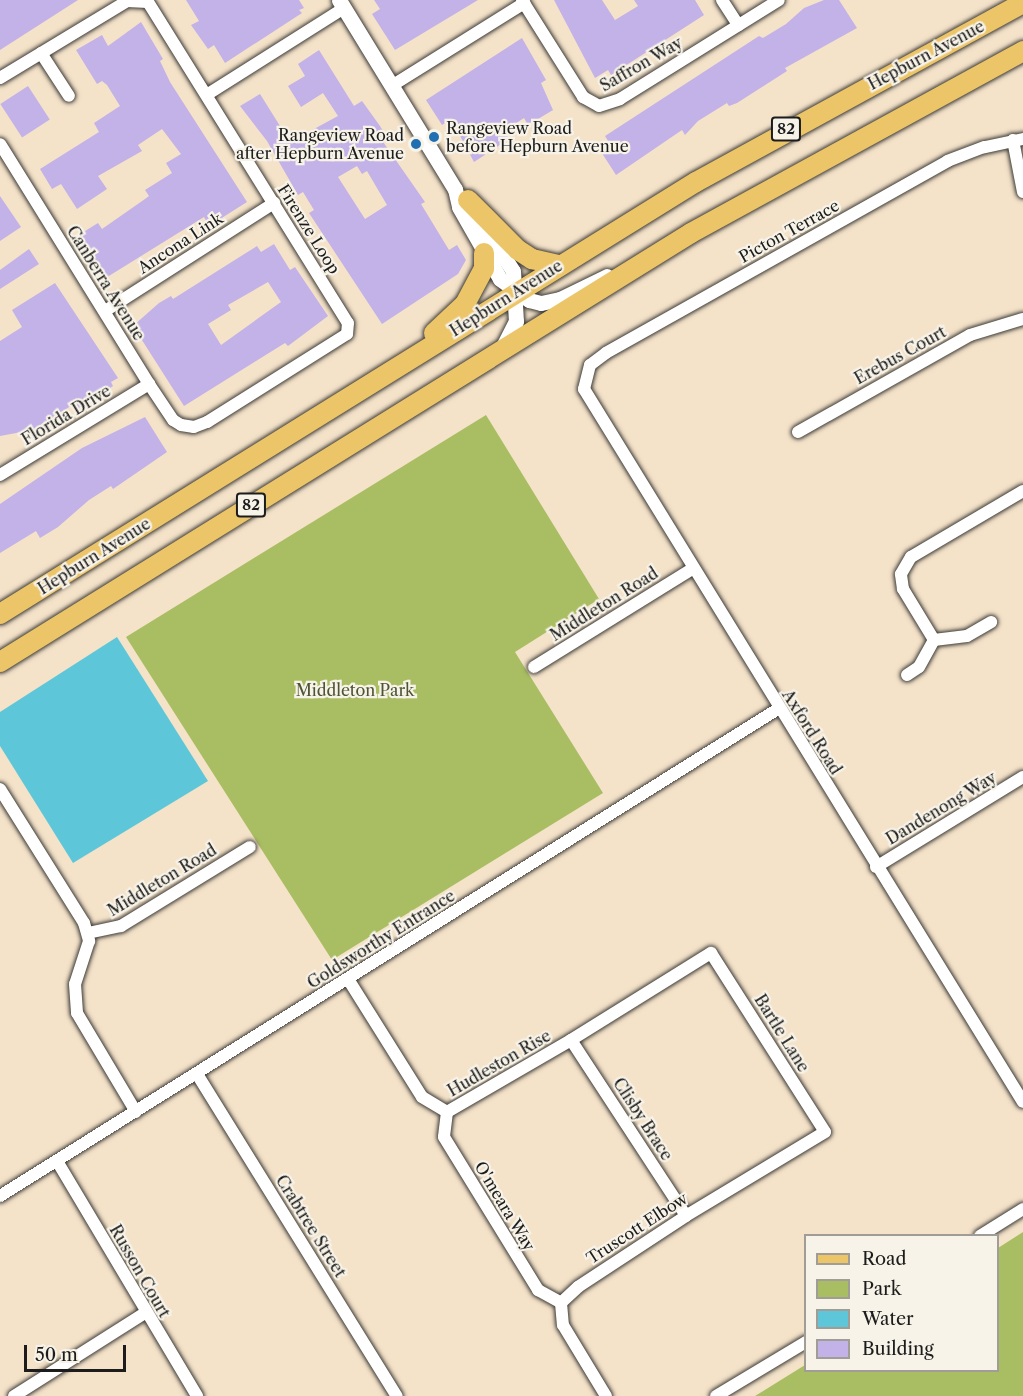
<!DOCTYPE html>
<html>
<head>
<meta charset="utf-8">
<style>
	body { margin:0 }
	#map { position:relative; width:1023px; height:1396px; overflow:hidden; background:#f4e2c9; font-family:"Libre Caslon Text",serif }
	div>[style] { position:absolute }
	.green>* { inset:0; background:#a9be62 }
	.water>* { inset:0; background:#5dc7d9 }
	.building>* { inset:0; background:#c2b2e8; transform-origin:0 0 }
	.roads { filter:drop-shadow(0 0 2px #3c3a36) drop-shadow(0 0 2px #3c3a36) }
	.minor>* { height:12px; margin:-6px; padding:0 6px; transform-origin:6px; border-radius:6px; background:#fff }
	.tertiary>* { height:15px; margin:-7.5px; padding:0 7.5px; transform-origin:7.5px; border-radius:7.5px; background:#fff }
	.primary>* { height:20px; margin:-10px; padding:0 10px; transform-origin:10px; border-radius:10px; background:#edc569 }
	.dots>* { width:16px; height:16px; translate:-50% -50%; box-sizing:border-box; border:3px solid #f7f3e8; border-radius:50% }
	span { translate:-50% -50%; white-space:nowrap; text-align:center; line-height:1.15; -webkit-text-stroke:4.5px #f7f3e8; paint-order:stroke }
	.shield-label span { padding:2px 4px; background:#f7f3e8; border:2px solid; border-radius:4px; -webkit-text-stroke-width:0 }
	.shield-label { font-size:15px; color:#1c1c1c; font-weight:700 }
	.street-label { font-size:16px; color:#1c1c1c }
	.poi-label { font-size:16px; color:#1c1c1c }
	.left { translate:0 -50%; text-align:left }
	.right { translate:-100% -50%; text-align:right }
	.park-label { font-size:16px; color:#4d5534 }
	.legend { position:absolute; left:804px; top:1234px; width:195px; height:138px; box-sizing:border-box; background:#f7f3e8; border:2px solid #9f9d96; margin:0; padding:8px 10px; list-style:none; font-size:18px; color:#1c1c1c }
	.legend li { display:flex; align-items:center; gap:12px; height:30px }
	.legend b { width:30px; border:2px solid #9f9d96 }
	.scale { position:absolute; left:24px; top:1345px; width:102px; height:27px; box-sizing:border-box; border:3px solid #1c1c1c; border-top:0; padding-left:8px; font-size:18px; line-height:21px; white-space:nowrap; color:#1c1c1c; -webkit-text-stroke:4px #f7f3e8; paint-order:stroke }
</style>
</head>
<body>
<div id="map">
	<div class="green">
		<div style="clip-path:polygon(486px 415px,599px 599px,515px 652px,603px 793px,332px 960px,126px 637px)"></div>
		<div style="clip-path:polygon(1023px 1232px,1023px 1396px,755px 1396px,805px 1365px,806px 1370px,998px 1370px,998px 1248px)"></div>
	</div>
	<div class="water">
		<div style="clip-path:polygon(117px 637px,208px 781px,73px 863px,0 746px,0 712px)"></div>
	</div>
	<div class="building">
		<div style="clip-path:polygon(0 0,78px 0,0 50px)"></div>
		<div style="clip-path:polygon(186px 0,299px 0,304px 8px,299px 10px,302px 13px,225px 63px,214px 45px,208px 49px,191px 25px,199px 21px)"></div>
		<div style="clip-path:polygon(374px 0,478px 0,395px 50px,372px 14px,380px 9px)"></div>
		<div style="clip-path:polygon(554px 0,602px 0,615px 20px,638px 6px,634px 0,695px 0,704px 15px,611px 75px,608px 70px,595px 78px)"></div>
		<div style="clip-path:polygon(824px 0,839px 0,857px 28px,785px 68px,787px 71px,737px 103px,729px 106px,727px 103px,698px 121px,685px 135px,682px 130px,616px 175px,600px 150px,610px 144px,605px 136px,759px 36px,763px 38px,786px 24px,804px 8px)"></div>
		<div style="clip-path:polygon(141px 22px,163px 59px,160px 61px,170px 82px,247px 202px,209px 226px,204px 217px,104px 279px,77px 236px,98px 223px,102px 229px,145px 199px,149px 196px,145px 190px,172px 173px,166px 163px,181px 154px,162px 129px,138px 145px,142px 151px,98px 176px,107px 189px,77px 209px,61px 184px,52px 189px,40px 169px,99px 132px,94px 123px,120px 106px,107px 85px,102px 81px,97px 84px,76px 50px,102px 35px,108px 46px)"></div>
		<div style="clip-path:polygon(522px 38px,546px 80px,541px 83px,553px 110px,528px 125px,524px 118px,504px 131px,509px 139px,474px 162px,451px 119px,442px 125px,426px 100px)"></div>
		<div style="clip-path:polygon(evenodd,319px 50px,354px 106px,362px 101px,380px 126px,386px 136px,381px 139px,425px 202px,421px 204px,449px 250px,457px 245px,466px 260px,458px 274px,382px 324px,309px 213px,314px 210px,303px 192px,298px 195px,267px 141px,240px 106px,260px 94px,290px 142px,338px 116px,323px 93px,301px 107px,288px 86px,305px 76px,298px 64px,319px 50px,357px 166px,362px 174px,367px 171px,387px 205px,365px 219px,338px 177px,357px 166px)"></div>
		<div style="left:28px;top:86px;width:40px;height:33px;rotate:57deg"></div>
		<div style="clip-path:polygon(0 196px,21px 227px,0 241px)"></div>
		<div style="clip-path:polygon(evenodd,274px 244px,290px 270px,295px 267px,328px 316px,288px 346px,285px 343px,184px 406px,133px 326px,159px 303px,171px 296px,173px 299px,257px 246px,261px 252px,274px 244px,268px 282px,281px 302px,221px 345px,208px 324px,231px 310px,228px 305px,268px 282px)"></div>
		<div style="clip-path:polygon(29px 249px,39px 264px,0 289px,0 270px)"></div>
		<div style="clip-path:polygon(55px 283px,118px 378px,111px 382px,113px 386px,77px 409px,74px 404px,32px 430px,0 436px,0 341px,22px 327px,12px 310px)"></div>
		<div style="clip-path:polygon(145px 417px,167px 452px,113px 489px,111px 486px,89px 500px,58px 527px,40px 538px,36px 531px,0 553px,0 504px,82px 448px)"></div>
	</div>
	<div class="roads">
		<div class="minor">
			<div style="left:522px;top:0;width:115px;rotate:57.8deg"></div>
			<div style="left:583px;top:97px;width:18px;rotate:29deg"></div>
			<div style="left:599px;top:106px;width:22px;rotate:-18deg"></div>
			<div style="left:620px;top:99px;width:187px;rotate:-31.9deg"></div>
			<div style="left:722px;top:0;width:30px;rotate:57deg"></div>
			<div style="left:41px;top:53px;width:51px;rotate:56.9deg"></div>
			<div style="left:0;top:78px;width:149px;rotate:-31.2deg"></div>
			<div style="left:127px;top:1px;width:21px;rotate:3deg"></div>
			<div style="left:148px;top:2px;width:378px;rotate:58.1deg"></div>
			<div style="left:348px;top:323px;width:11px;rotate:95deg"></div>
			<div style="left:347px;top:334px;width:165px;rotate:147.8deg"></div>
			<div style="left:207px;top:422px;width:14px;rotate:159deg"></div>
			<div style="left:194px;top:427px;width:13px;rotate:-171deg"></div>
			<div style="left:181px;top:425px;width:9px;rotate:-148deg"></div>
			<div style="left:173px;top:420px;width:43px;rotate:-123.7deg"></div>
			<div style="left:149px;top:384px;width:282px;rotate:-121.8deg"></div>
			<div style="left:393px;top:85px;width:155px;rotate:-32deg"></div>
			<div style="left:208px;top:94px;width:161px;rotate:-32.3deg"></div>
			<div style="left:1023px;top:139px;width:40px;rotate:168deg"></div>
			<div style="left:984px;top:147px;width:39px;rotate:159deg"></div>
			<div style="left:948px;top:161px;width:392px;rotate:150.7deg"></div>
			<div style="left:606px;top:353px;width:20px;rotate:143deg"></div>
			<div style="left:590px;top:365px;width:25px;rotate:104deg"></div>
			<div style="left:584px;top:389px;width:837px;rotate:58.38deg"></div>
			<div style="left:1013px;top:140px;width:53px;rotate:79.1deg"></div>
			<div style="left:105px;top:311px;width:201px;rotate:-32.6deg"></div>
			<div style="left:798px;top:432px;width:197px;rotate:-29.4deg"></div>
			<div style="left:970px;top:335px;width:55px;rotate:-16.8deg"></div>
			<div style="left:0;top:475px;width:175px;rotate:-31.4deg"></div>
			<div style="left:934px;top:640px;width:60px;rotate:-121.3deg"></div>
			<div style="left:903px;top:589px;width:15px;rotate:-98deg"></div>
			<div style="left:901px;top:574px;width:20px;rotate:-60deg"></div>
			<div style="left:911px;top:557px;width:130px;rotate:-30.5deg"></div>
			<div style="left:534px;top:667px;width:186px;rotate:-31.8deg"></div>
			<div style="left:907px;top:675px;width:14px;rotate:-34deg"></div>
			<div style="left:919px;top:667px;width:31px;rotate:-61deg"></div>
			<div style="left:934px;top:640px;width:33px;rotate:-7deg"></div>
			<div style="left:967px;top:636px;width:28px;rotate:-30deg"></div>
			<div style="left:0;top:789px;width:158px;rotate:57.9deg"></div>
			<div style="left:84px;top:923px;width:19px;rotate:74deg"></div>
			<div style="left:89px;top:941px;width:45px;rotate:108deg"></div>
			<div style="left:75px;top:984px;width:29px;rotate:86deg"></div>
			<div style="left:77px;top:1013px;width:115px;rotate:59.2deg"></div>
			<div style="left:876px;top:867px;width:172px;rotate:-31.5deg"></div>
			<div style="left:88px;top:933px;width:34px;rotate:-12deg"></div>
			<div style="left:121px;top:926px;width:151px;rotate:-31.5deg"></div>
			<div style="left:348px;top:979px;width:139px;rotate:57.9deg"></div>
			<div style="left:422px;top:1097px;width:29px;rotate:31deg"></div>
			<div style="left:447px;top:1112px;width:143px;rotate:-30.1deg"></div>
			<div style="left:571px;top:1040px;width:165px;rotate:-31.9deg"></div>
			<div style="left:711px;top:953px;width:212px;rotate:57.5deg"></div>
			<div style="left:825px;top:1132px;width:162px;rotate:148.9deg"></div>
			<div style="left:686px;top:1216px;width:129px;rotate:146.7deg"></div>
			<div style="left:578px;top:1287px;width:23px;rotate:137deg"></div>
			<div style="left:561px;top:1303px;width:22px;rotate:85deg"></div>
			<div style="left:563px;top:1325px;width:83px;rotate:58.8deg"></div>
			<div style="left:571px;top:1040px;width:210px;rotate:56.8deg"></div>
			<div style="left:197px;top:1074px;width:379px;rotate:58.2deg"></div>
			<div style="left:447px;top:1112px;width:25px;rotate:97deg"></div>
			<div style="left:444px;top:1137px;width:180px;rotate:58.4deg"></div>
			<div style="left:538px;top:1290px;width:26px;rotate:29deg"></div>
			<div style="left:57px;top:1161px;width:274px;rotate:59.2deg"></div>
			<div style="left:0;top:1196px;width:918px;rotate:-32.05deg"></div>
			<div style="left:980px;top:1236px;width:51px;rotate:-32.1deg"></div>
			<div style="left:14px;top:1396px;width:155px;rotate:-32.4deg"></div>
			<div style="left:716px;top:1396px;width:105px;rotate:-31deg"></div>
		</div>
		<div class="tertiary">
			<div style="left:339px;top:0;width:222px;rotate:58.5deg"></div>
			<div style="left:455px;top:189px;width:18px;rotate:77deg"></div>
			<div style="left:459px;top:207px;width:83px;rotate:60.3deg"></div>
			<div style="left:500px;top:279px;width:36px;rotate:36deg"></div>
			<div style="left:529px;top:300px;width:12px;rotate:14deg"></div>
			<div style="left:541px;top:303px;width:19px;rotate:-12deg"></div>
			<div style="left:560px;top:299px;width:52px;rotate:-26.1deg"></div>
			<div style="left:481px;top:221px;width:59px;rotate:57.4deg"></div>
			<div style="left:513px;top:271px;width:50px;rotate:86.6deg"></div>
			<div style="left:516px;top:321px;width:30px;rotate:117deg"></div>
		</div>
		<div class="primary">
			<div style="left:468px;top:200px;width:71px;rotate:45deg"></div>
			<div style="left:518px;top:250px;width:17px;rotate:33deg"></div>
			<div style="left:532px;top:259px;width:26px;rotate:13deg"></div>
			<div style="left:434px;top:333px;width:42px;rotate:-43.1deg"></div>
			<div style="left:465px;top:304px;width:40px;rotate:-62deg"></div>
			<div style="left:484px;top:269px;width:16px;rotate:-90deg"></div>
			<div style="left:0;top:614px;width:819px;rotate:-31.83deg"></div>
			<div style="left:696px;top:182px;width:373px;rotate:-28.7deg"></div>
			<div style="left:0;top:662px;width:813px;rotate:-31.83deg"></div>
			<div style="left:691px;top:233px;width:379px;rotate:-28.7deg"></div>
		</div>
	</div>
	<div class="dots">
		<div style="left:434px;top:137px;background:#1f6fb2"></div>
		<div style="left:416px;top:144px;background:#1f6fb2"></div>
	</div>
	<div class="shield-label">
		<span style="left:786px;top:129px">82</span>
		<span style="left:251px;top:505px">82</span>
	</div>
	<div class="street-label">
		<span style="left:926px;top:55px;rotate:-28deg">Hepburn Avenue</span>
		<span style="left:641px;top:64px;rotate:-30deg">Saffron Way</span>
		<span style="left:309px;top:229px;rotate:58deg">Firenze Loop</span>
		<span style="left:789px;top:231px;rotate:-29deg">Picton Terrace</span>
		<span style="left:180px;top:243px;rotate:-33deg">Ancona Link</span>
		<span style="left:106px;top:283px;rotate:58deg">Canberra Avenue</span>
		<span style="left:506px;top:298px;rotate:-32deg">Hepburn Avenue</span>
		<span style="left:900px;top:355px;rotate:-29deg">Erebus Court</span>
		<span style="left:66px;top:415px;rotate:-31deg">Florida Drive</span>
		<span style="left:94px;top:556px;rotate:-32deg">Hepburn Avenue</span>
		<span style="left:604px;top:604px;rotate:-32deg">Middleton Road</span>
		<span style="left:812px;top:732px;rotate:58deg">Axford Road</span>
		<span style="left:941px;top:808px;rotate:-31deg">Dandenong Way</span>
		<span style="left:162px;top:880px;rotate:-31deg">Middleton Road</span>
		<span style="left:381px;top:939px;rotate:-32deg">Goldsworthy Entrance</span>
		<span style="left:782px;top:1033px;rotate:58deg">Bartle Lane</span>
		<span style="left:499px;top:1063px;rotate:-30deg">Hudleston Rise</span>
		<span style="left:643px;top:1119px;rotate:57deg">Clisby Brace</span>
		<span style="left:505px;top:1206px;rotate:59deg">O'meara Way</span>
		<span style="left:311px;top:1226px;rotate:58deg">Crabtree Street</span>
		<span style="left:637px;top:1228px;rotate:-33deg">Truscott Elbow</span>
		<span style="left:140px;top:1271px;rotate:60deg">Russon Court</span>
	</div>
	<div class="poi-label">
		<span class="left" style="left:446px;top:137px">Rangeview Road<br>before Hepburn Avenue</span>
		<span class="right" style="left:404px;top:144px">Rangeview Road<br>after Hepburn Avenue</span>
	</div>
	<div class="park-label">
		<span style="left:355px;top:690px">Middleton Park</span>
	</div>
	<ul class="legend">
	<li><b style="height:8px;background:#edc569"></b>Road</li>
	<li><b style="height:16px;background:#a9be62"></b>Park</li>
	<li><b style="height:16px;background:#5dc7d9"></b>Water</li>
	<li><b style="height:16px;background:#c2b2e8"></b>Building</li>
	</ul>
	<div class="scale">50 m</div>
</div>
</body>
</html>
